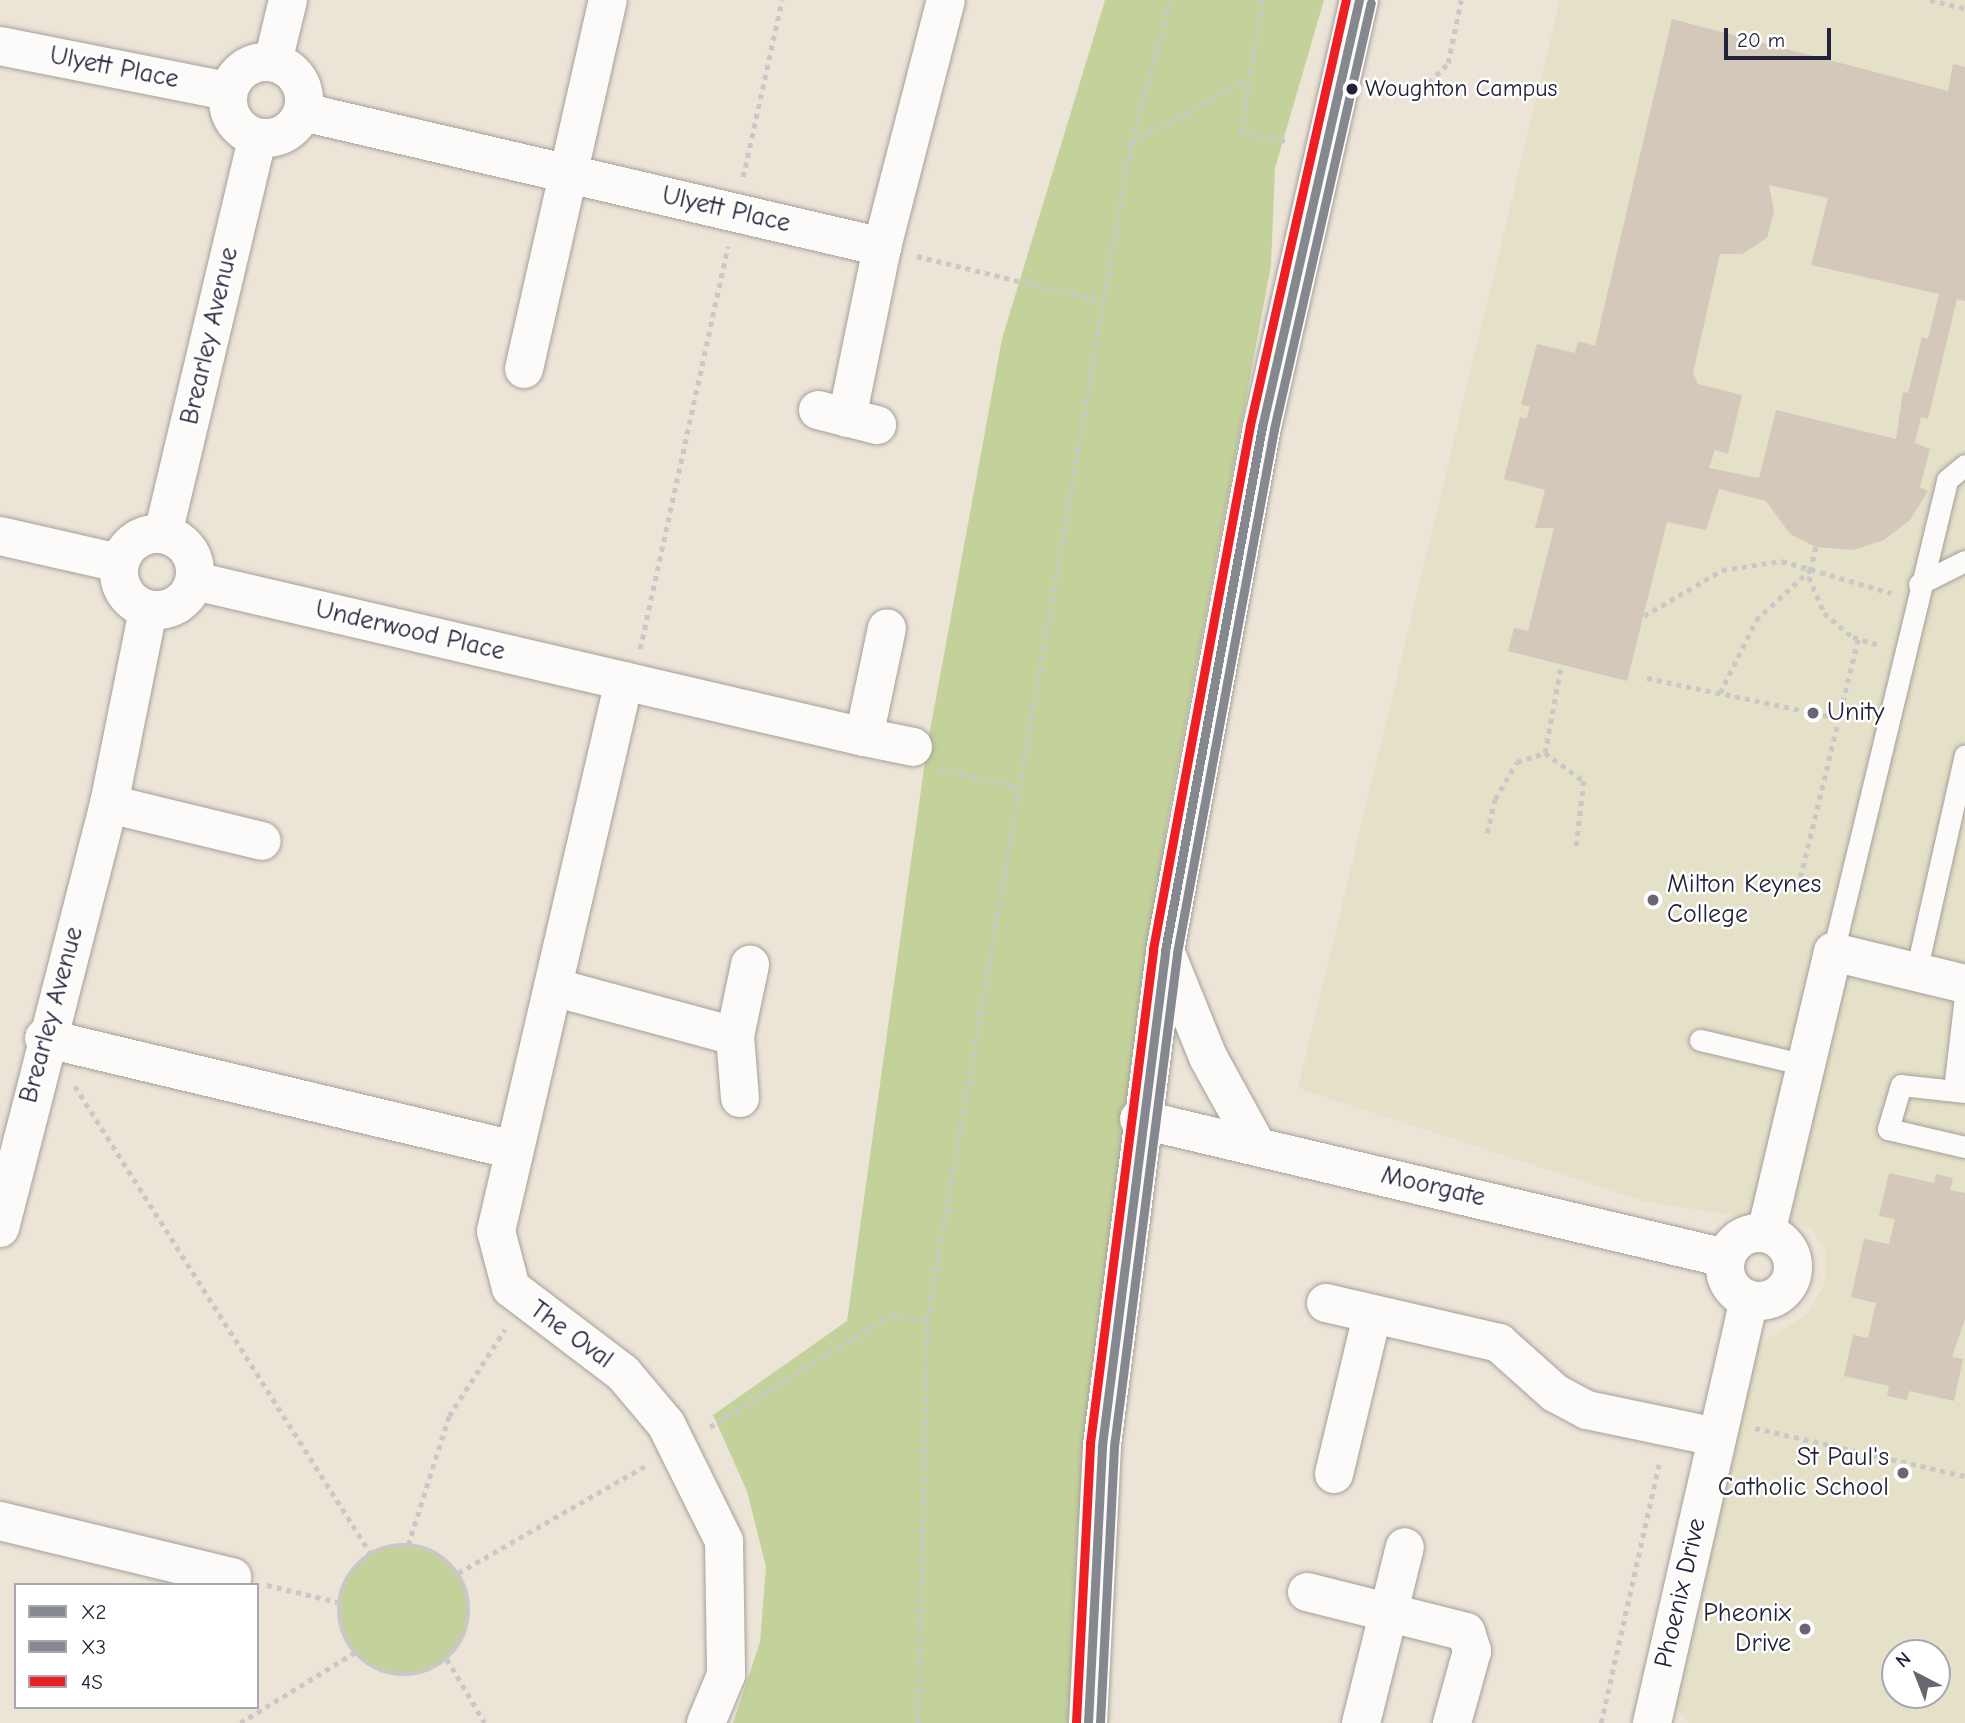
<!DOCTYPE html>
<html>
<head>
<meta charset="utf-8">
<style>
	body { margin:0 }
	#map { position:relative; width:1965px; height:1723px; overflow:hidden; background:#ece4d7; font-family:"Comic Neue",sans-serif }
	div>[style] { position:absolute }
	.built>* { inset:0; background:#e5e0c8 }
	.green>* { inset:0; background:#c3d19b }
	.round { border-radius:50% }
	.building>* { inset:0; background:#d4c8bb }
	.path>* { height:4.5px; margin-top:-2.25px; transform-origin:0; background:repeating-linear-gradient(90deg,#cac8c7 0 5px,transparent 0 10px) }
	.path>.ring { margin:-2.25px; padding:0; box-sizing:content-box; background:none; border:4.5px solid #cac8c7; border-radius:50% }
	.roads { filter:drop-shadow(0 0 2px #a5a09c) drop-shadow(0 0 2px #a5a09c) }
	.service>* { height:21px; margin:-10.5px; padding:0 10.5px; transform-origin:10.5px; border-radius:10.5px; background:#fcfbf9 }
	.minor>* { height:38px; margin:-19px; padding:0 19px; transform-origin:19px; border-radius:19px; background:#fcfbf9 }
	.minor>.ring { margin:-19px; padding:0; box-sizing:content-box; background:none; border:38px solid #fcfbf9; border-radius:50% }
	.tertiary>* { height:38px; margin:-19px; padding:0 19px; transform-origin:19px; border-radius:19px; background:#fcfbf9 }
	.bus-1>* { height:9px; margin:-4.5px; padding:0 4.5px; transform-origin:4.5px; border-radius:4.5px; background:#85898f }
	.bus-2>* { height:9px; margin:-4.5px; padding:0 4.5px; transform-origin:4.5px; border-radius:4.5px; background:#85898f }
	.bus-3>* { height:9px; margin:-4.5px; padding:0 4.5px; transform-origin:4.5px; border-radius:4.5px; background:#ec1f25 }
	.dots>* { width:19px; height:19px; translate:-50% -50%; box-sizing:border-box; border:4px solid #fff; border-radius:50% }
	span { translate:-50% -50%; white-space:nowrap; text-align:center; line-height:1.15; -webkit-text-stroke:5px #fff; paint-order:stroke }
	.bus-label { font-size:24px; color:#22223b }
	.left { translate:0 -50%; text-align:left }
	.street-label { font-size:26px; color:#22223b }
	.poi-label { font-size:26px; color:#22223b }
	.right { translate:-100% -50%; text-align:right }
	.legend { position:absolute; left:14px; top:1583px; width:245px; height:126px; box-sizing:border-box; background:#fff; border:2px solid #a7a7b1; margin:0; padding:9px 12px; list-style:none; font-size:21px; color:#22223b }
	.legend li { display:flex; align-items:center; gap:14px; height:35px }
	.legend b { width:35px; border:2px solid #a7a7b1 }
	.north { position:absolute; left:1881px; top:1639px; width:70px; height:70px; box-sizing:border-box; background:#fff; border:2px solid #a7a7b1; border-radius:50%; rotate:318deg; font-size:19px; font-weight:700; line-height:28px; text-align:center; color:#22223b }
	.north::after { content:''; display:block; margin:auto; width:24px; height:32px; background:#696672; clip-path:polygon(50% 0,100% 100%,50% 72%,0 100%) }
	.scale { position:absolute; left:1724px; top:28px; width:107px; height:32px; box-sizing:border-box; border:4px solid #22223b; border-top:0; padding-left:9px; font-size:21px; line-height:24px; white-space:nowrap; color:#22223b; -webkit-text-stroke:5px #fff; paint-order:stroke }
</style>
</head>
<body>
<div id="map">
	<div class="built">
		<div style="clip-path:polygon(evenodd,1560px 0,1965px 0,1965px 1723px,1688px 1723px,1675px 1707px,1759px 1344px,1807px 1314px,1826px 1281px,1826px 1252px,1811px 1227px,1646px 1202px,1298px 1088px,1560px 0,1895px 1653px,1937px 1653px,1937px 1695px,1895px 1695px,1895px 1653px)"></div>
	</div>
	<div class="green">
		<div style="clip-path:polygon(1105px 0,1324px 0,1275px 168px,1271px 265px,1167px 823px,1102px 1346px,1068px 1723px,733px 1723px,760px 1642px,766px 1567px,747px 1491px,713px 1415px,847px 1321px,927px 747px,1002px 339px)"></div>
		<div class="round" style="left:339px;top:1545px;width:130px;height:130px"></div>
	</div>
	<div class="building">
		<div style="clip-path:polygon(evenodd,1672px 19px,1948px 91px,1953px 64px,1965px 67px,1965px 301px,1957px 299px,1928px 419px,1921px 417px,1915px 443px,1930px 449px,1920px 487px,1928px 491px,1910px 520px,1884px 540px,1853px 550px,1816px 547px,1790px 534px,1766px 501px,1719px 489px,1706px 530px,1667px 522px,1627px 681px,1508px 651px,1514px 628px,1528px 631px,1554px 528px,1535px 528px,1545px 490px,1504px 479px,1520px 417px,1526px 419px,1530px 407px,1521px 404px,1537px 344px,1575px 353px,1578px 341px,1595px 346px,1672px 19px,1769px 185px,1828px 198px,1811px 265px,1939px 294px,1928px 339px,1922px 337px,1908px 393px,1903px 392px,1896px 439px,1776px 410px,1759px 478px,1709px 468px,1715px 450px,1728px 454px,1742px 395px,1698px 384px,1693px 373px,1720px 254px,1742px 254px,1767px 238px,1774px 211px,1769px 185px)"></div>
		<div style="clip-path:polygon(1889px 1173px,1934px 1183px,1936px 1174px,1953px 1178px,1950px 1190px,1965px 1193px,1965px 1319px,1952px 1357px,1963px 1359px,1954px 1401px,1909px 1391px,1907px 1400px,1887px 1396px,1889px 1386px,1844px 1376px,1853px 1335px,1868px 1338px,1876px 1303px,1851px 1297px,1864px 1239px,1889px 1244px,1895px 1219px,1879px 1216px)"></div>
	</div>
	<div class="path">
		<div style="left:1263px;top:0;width:133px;rotate:99.5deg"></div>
		<div style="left:1241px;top:131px;width:49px;rotate:12.9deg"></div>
		<div style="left:1930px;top:0;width:36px;rotate:13deg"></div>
		<div style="left:1376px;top:89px;width:46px;rotate:1.2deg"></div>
		<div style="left:1422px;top:90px;width:37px;rotate:-46deg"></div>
		<div style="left:1448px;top:63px;width:64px;rotate:-78.3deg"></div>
		<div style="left:1131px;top:142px;width:134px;rotate:-28.1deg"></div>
		<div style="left:743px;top:177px;width:181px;rotate:-77.6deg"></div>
		<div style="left:917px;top:256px;width:192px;rotate:13.9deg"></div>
		<div style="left:1816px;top:547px;width:31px;rotate:103deg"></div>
		<div style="left:1809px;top:577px;width:39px;rotate:67deg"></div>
		<div style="left:1824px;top:613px;width:38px;rotate:40deg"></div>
		<div style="left:1853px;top:637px;width:27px;rotate:17deg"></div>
		<div style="left:1644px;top:616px;width:91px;rotate:-30.5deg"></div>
		<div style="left:1722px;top:570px;width:61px;rotate:-8.5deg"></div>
		<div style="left:1782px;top:561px;width:114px;rotate:16.4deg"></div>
		<div style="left:640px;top:649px;width:412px;rotate:-77.7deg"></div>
		<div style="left:1647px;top:678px;width:196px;rotate:11.8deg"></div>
		<div style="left:1720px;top:693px;width:81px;rotate:-63.7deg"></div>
		<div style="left:1756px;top:620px;width:74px;rotate:-42.8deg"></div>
		<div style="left:1545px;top:753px;width:89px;rotate:-79.7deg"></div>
		<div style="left:941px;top:769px;width:79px;rotate:13.2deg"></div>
		<div style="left:1487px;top:833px;width:35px;rotate:-77deg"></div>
		<div style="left:1495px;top:799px;width:43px;rotate:-59.3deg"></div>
		<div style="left:1517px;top:762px;width:29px;rotate:-18deg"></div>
		<div style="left:1545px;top:753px;width:48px;rotate:35.7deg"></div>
		<div style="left:1584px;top:781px;width:69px;rotate:96.6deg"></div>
		<div style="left:1798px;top:887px;width:255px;rotate:-76.4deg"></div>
		<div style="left:75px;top:1086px;width:554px;rotate:57.69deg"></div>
		<div style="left:710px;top:1427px;width:211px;rotate:-31.7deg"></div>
		<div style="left:890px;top:1316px;width:37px;rotate:8deg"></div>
		<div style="left:1755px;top:1428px;width:215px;rotate:12.9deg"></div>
		<div style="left:408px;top:1545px;width:135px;rotate:-72.4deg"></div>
		<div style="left:449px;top:1416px;width:103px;rotate:-57.2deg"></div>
		<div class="ring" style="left:339px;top:1545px;width:125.5px;height:125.5px"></div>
		<div style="left:458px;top:1573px;width:215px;rotate:-29.8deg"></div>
		<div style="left:267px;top:1585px;width:73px;rotate:13.5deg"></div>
		<div style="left:447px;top:1659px;width:74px;rotate:59.3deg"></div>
		<div style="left:240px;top:1723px;width:134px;rotate:-31.6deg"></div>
		<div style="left:918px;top:1723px;width:402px;rotate:-88.7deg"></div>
		<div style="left:927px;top:1321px;width:1197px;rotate:-80.18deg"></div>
		<div style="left:1131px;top:142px;width:148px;rotate:-74.3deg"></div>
		<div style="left:1601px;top:1723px;width:265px;rotate:-77.4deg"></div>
	</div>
	<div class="roads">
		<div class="service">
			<div style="left:1919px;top:584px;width:51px;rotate:-26.6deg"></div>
			<div style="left:1833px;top:952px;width:486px;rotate:-76.4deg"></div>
			<div style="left:1947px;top:480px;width:23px;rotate:-40deg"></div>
			<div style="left:1916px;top:972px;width:222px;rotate:-77.3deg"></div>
			<div style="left:1700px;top:1040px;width:109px;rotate:13.3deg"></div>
			<div style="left:1954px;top:1090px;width:95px;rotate:-83.3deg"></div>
			<div style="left:1965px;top:1092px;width:64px;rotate:-173.8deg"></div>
			<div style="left:1901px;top:1085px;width:46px;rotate:106.5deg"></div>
			<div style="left:1888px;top:1129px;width:79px;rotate:13.2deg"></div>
		</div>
		<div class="minor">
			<div style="left:0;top:46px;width:232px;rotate:11.2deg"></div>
			<div class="ring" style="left:228px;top:62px;width:38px;height:38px"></div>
			<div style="left:273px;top:62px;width:64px;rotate:-76.4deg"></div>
			<div style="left:303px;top:112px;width:595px;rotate:13.12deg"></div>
			<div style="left:524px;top:369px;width:378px;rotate:-77.2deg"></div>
			<div style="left:818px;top:410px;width:61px;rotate:14.3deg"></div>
			<div style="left:847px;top:418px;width:175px;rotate:-78.4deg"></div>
			<div style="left:882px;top:247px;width:255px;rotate:-75.5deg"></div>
			<div class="ring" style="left:119px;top:534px;width:38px;height:38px"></div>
			<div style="left:163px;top:534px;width:407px;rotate:-76.6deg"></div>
			<div style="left:0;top:536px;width:122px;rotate:12.8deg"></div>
			<div style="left:195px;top:581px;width:687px;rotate:13.13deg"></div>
			<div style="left:864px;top:737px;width:111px;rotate:-78.1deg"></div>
			<div style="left:624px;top:681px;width:565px;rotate:103.1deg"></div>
			<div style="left:496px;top:1231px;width:59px;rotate:75.3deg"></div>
			<div style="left:511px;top:1288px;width:141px;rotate:37.2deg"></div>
			<div style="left:623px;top:1373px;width:67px;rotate:49.9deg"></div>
			<div style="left:666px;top:1424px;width:131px;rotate:63.6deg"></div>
			<div style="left:724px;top:1541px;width:134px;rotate:89.1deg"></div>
			<div style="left:726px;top:1675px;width:52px;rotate:112.6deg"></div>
			<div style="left:864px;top:737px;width:50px;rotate:11.5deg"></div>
			<div style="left:109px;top:804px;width:157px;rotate:13.6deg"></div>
			<div style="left:553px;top:987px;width:188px;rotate:15.1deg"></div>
			<div style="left:44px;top:1038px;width:480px;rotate:13.4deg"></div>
			<div style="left:740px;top:1098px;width:62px;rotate:-94.6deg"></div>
			<div style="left:735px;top:1036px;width:73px;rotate:-78.1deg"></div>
			<div style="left:0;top:1228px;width:438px;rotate:-75.6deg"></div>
			<div style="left:109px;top:804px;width:198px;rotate:-78.6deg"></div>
			<div style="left:1766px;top:1233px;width:289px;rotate:-76.6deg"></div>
			<div style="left:1833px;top:952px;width:136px;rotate:13.6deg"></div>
			<div class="ring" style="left:1725px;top:1233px;width:30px;height:30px"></div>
			<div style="left:1326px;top:1303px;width:178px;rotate:13deg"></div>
			<div style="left:1499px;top:1343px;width:75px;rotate:41.8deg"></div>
			<div style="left:1555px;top:1393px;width:36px;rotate:28deg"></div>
			<div style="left:1587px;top:1410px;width:132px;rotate:11.8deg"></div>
			<div style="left:1334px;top:1474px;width:163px;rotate:-76.5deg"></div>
			<div style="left:0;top:1521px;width:239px;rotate:13.6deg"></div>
			<div style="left:1307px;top:1592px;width:164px;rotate:14.1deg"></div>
			<div style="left:1466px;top:1632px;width:20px;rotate:72deg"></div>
			<div style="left:1472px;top:1651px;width:75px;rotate:105.5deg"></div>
			<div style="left:1361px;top:1723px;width:181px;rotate:-76deg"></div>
			<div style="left:1652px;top:1723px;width:434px;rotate:-77.1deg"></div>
		</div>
		<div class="tertiary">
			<div style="left:1165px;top:951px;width:114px;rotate:67.9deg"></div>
			<div style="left:1208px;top:1057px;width:102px;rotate:61.2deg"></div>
			<div style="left:1139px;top:1119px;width:602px;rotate:13.34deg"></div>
			<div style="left:1088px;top:1723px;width:278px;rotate:-87.1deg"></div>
			<div style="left:1102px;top:1445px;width:498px;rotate:-82.7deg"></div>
			<div style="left:1165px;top:951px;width:533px;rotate:-79.51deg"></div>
			<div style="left:1262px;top:427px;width:438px;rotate:-77.2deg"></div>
		</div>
	</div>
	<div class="bus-1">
		<div style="left:1088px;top:1723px;width:278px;rotate:-87.1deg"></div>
		<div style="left:1102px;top:1445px;width:498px;rotate:-82.7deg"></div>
		<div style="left:1165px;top:951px;width:533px;rotate:-79.51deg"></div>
		<div style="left:1262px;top:427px;width:438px;rotate:-77.2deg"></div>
	</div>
	<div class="bus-2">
		<div style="left:1100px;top:1723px;width:277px;rotate:-87.1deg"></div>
		<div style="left:1114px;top:1446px;width:497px;rotate:-82.7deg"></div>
		<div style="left:1177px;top:953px;width:533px;rotate:-79.51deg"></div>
		<div style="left:1274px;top:429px;width:437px;rotate:-77.2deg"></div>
	</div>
	<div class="bus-3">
		<div style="left:1076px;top:1722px;width:279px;rotate:-87.1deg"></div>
		<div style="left:1090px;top:1443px;width:498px;rotate:-82.7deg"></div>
		<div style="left:1153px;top:949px;width:533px;rotate:-79.51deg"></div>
		<div style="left:1250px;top:425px;width:436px;rotate:-77.3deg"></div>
	</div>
	<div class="dots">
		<div style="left:1352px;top:89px;background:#22223b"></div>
		<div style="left:1813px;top:713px;background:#696672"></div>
		<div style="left:1653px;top:900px;background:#696672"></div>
		<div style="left:1903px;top:1473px;background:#696672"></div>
		<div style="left:1805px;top:1629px;background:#696672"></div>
	</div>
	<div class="bus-label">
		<span class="left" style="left:1365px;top:89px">Woughton Campus</span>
	</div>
	<div class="street-label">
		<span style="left:114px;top:68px;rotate:11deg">Ulyett Place</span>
		<span style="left:726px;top:210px;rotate:13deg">Ulyett Place</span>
		<span style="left:210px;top:336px;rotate:-77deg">Brearley Avenue</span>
		<span style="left:410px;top:631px;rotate:13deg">Underwood Place</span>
		<span style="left:52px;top:1015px;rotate:-75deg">Brearley Avenue</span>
		<span style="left:1433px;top:1187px;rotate:13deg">Moorgate</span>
		<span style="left:571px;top:1335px;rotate:36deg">The Oval</span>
		<span style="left:1681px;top:1593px;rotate:-77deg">Phoenix Drive</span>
	</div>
	<div class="poi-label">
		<span class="left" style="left:1827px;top:713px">Unity</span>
		<span class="left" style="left:1667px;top:900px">Milton Keynes<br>College</span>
		<span class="right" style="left:1889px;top:1473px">St Paul's<br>Catholic School</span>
		<span class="right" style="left:1791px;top:1629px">Pheonix<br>Drive</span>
	</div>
	<ul class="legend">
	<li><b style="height:9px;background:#85898f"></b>X2</li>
	<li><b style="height:9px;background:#85898f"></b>X3</li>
	<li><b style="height:9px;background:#ec1f25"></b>4S</li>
	</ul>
	<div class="north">N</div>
	<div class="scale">20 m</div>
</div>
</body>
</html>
